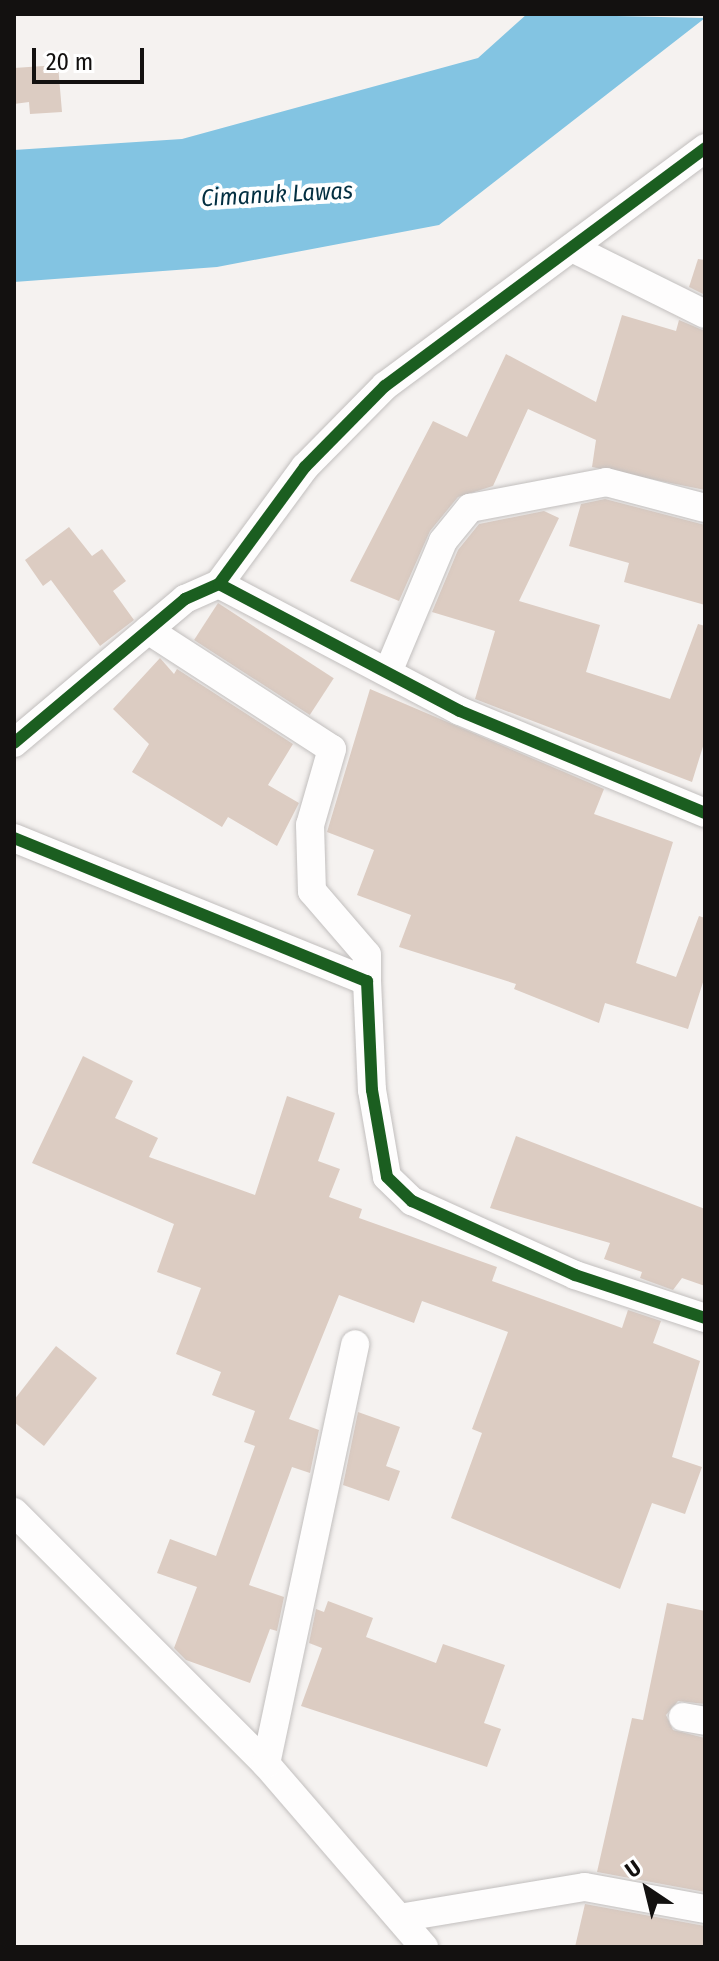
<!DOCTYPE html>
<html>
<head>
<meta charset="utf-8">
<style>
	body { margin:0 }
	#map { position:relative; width:719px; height:1961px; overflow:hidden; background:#f5f2f0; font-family:"Fira Sans Condensed",sans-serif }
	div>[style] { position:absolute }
	.water>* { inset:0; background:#83c4e2 }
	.building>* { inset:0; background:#dcccc2; transform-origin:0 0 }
	.roads { filter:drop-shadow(0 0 2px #c2bfbe) drop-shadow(0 0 2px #c2bfbe) }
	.minor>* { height:28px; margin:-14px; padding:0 14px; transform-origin:14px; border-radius:14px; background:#fefdfd }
	.cycleway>* { height:12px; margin:-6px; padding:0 6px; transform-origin:6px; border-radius:6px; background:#1b5e20 }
	span { translate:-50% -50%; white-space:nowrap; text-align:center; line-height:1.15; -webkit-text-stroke:8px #fff; paint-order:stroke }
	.water-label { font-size:24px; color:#032f41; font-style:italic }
	.frame { position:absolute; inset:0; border:16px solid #131110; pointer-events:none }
	.north { position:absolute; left:607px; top:1849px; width:80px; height:80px; -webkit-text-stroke:6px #fff; paint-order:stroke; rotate:325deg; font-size:22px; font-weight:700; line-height:32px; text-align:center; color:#131110 }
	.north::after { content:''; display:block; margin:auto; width:28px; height:36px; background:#131110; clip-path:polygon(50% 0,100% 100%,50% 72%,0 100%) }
	.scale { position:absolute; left:32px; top:48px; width:112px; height:36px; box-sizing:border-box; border:4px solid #131110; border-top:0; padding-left:10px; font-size:24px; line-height:28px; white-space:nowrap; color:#131110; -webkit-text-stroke:6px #fff; paint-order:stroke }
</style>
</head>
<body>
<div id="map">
	<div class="water">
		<div style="clip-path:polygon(527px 14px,705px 18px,439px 225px,217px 267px,14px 282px,14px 150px,182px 139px,478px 58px)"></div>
	</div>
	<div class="building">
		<div style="clip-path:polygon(58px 65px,62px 112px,30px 114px,29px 102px,14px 104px,14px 68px)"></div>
		<div style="clip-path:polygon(698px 259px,705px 260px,705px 295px,689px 287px)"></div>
		<div style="clip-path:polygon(622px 315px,676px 331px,679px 320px,705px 331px,705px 490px,592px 467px,596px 440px,528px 409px,493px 486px,458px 497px,430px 531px,399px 601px,350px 581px,433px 421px,467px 437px,506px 354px,596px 402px)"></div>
		<div style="clip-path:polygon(605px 499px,705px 525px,705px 605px,624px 582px,629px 563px,569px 546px,581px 504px)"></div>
		<div style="clip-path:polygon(544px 511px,559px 518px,519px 601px,600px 625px,586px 672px,670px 699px,698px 624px,705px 626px,705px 740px,692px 782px,475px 699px,495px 631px,432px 612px,458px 550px,479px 524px)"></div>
		<div style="clip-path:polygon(69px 527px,92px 556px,102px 549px,126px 581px,113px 591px,134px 620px,100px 646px,51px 580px,43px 586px,25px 560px)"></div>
		<div style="left:218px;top:603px;width:138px;height:44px;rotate:33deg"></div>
		<div style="clip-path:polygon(160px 658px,174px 674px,177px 669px,293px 744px,268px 785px,299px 803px,277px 846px,228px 817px,222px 827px,132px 772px,149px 744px,113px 709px)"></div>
		<div style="clip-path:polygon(370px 689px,604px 789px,594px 814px,673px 842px,636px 963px,676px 977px,699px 916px,705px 918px,705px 976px,688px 1029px,605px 1003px,599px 1023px,514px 989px,516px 984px,399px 947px,411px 915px,357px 895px,374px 850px,327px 832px)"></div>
		<div style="clip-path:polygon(83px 1056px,133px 1081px,115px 1118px,158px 1138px,149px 1157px,255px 1195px,287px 1096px,335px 1113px,318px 1161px,340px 1169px,329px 1197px,362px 1209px,359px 1218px,497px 1267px,492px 1281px,622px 1328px,628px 1310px,661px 1321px,653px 1343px,700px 1361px,672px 1457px,702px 1467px,685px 1514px,652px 1503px,620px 1589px,451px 1518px,482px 1433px,472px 1429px,508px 1332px,422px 1301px,414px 1323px,339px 1295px,289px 1419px,319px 1430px,310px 1473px,292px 1467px,249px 1585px,284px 1597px,277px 1631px,270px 1629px,250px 1683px,186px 1660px,174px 1648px,197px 1587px,157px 1573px,170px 1539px,216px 1556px,255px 1446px,244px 1442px,255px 1411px,212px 1395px,221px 1372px,176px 1354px,201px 1288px,157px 1272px,174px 1224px,32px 1163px)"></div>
		<div style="clip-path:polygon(516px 1136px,705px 1209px,705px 1286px,682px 1278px,673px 1290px,640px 1278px,642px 1272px,604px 1259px,610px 1243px,490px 1208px)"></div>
		<div style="clip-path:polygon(56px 1346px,97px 1378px,44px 1446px,14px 1422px,14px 1400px)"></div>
		<div style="clip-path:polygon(358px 1412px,400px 1427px,386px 1466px,400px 1471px,389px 1501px,343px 1485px)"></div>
		<div style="clip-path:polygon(328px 1601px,373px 1618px,366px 1637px,436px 1663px,443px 1644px,505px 1665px,484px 1723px,501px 1729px,487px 1767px,301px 1706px,322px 1648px,309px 1643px,316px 1609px,324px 1612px)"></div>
		<div style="clip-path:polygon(667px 1603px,705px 1611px,705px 1704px,678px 1701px,666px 1715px,673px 1730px,705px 1738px,705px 1892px,597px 1872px,632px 1718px,643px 1720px)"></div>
		<div style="clip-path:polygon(585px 1904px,705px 1926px,705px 1947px,575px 1947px)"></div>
	</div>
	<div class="roads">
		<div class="minor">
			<div style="left:572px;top:248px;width:148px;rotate:26.4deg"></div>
			<div style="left:219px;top:584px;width:145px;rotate:-53.7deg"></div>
			<div style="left:305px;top:467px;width:114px;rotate:-45.4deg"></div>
			<div style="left:385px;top:386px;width:399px;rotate:-36.6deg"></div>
			<div style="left:148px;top:630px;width:219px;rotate:32.9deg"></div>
			<div style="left:332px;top:749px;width:79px;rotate:106.1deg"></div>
			<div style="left:310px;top:825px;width:66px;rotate:88.3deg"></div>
			<div style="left:312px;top:891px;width:84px;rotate:49.3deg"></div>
			<div style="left:367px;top:955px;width:26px;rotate:90deg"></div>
			<div style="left:388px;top:672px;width:142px;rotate:-67.2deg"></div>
			<div style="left:443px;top:541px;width:43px;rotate:-50.7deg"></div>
			<div style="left:470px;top:508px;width:138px;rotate:-10.8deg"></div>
			<div style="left:606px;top:482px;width:102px;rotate:14.7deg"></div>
			<div style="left:14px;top:743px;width:224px;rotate:-40.1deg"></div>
			<div style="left:185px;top:599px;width:37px;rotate:-24deg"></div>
			<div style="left:219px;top:584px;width:272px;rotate:27.8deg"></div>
			<div style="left:460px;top:711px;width:265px;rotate:22.6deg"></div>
			<div style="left:14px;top:838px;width:381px;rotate:22.1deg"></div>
			<div style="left:367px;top:981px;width:109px;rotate:87.4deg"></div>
			<div style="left:372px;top:1090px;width:88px;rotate:80.2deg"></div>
			<div style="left:387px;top:1177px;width:35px;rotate:44deg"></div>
			<div style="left:412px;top:1201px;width:179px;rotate:24.4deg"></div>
			<div style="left:575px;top:1275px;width:137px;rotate:18.3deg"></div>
			<div style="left:14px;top:1512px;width:356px;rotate:45deg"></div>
			<div style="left:266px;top:1764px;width:242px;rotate:49.2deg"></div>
			<div style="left:683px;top:1717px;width:22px;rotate:10deg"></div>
			<div style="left:266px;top:1764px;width:429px;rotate:-78deg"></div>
			<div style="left:405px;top:1917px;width:182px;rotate:-9.5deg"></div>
			<div style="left:585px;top:1887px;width:122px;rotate:10.4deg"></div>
		</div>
	</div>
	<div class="cycleway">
		<div style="left:219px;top:584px;width:145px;rotate:-53.7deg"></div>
		<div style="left:305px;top:467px;width:114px;rotate:-45.4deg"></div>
		<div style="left:385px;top:386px;width:399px;rotate:-36.6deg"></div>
		<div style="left:14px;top:743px;width:224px;rotate:-40.1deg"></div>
		<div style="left:185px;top:599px;width:37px;rotate:-24deg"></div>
		<div style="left:219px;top:584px;width:272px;rotate:27.8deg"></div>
		<div style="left:460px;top:711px;width:265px;rotate:22.6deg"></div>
		<div style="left:14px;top:838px;width:381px;rotate:22.1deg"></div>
		<div style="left:367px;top:981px;width:109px;rotate:87.4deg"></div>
		<div style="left:372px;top:1090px;width:88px;rotate:80.2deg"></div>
		<div style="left:387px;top:1177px;width:35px;rotate:44deg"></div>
		<div style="left:412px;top:1201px;width:179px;rotate:24.4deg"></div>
		<div style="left:575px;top:1275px;width:137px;rotate:18.3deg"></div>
	</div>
	<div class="water-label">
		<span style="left:277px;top:195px;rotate:-3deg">Cimanuk Lawas</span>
	</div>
	<div class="frame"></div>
	<div class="north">U</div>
	<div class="scale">20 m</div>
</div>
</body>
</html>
